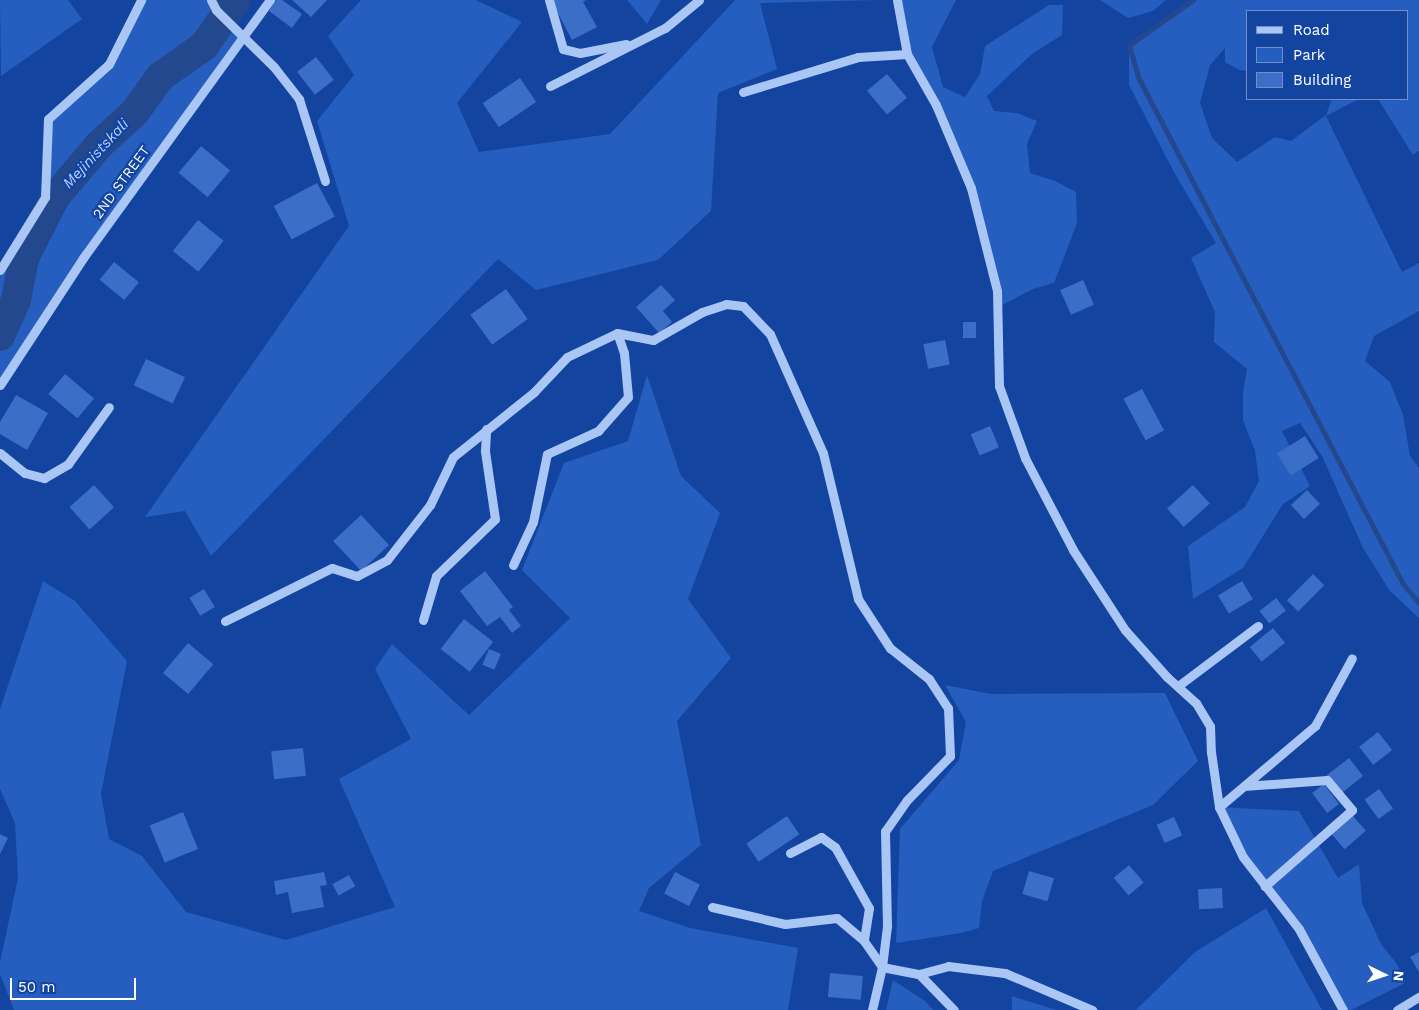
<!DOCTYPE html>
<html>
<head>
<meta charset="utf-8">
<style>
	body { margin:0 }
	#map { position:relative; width:1419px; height:1010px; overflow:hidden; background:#1244a0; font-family:"Work Sans",sans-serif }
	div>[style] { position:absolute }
	.green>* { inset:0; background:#255ebe }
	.stream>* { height:5px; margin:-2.5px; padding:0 2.5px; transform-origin:2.5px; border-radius:2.5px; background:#23488e }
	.river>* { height:30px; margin:-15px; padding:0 15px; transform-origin:15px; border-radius:15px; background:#23488e }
	.building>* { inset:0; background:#3b6ec7; transform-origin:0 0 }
	.minor>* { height:9px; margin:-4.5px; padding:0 4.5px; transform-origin:4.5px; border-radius:4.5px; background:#aac6f5 }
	span { translate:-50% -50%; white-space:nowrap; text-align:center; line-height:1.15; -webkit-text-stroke:4.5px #1244a0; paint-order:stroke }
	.street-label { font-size:14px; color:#fff }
	.water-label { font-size:15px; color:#b7d1fb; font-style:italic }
	.legend { position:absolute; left:1246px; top:10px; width:162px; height:90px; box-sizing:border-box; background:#1244a0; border:1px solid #718fc6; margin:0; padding:6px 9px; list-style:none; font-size:15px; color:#fff }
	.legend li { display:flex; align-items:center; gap:10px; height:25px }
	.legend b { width:25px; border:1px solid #718fc6 }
	.north { position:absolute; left:1359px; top:950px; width:50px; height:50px; -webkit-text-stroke:4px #1244a0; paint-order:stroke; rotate:94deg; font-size:14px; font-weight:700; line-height:20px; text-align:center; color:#fff }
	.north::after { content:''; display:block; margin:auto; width:18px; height:22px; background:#fff; clip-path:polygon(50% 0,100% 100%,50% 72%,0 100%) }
	.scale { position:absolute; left:10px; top:978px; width:126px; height:22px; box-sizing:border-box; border:2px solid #fff; border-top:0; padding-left:6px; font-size:15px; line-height:18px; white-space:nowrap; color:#fff; -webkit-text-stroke:4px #1244a0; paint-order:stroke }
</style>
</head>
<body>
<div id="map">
	<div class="green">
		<div style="clip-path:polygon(0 0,68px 0,82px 19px,1px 76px)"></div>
		<div style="clip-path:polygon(141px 0,211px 0,243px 37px,83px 258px,0 385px,0 270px,43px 201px,46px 126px,109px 64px)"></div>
		<div style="clip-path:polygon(361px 0,476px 0,522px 22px,457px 103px,479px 152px,610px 134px,735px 0,879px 0,760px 3px,777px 69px,718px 93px,711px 211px,658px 260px,536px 290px,498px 259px,211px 556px,185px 511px,145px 517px,349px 226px,317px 121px,354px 75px,328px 36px)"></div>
		<div style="clip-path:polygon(627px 0,661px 0,647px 24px)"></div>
		<div style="clip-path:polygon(897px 0,956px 0,932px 47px,943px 87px,965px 97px,980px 74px,985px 46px,1049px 5px,1063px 5px,1062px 35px,1032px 54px,987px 96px,994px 111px,1017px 113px,1037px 121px,1027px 144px,1030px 173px,1055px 181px,1076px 192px,1077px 223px,1054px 283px,1033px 289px,998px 307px,971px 188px,907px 54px)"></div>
		<div style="clip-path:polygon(1100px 0,1166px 0,1153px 11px,1128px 18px)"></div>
		<div style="clip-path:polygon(1193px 0,1419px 0,1419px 151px,1413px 155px,1378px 99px,1408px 99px,1408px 11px,1248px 11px,1248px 71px,1239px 70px,1225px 62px,1225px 48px,1210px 65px,1200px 103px,1212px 138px,1237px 162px,1275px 137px,1291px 141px,1326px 115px,1332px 99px,1359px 99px,1326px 116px,1402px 272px,1419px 263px,1419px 311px,1374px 336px,1365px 361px,1390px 382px,1403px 415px,1410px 456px,1419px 468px,1419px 618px,1390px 591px,1363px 548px,1322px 456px,1300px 423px,1282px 431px,1310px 486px,1283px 504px,1243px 568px,1193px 599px,1188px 546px,1245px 507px,1259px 481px,1255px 451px,1243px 420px,1243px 392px,1247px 369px,1214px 342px,1215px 312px,1191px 258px,1216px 243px,1176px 176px,1129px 85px,1129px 45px)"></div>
		<div style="clip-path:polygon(647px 375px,681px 476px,720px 513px,688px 599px,731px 658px,677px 721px,701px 845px,649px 888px,639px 911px,690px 928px,798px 948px,788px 1010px,14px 1010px,0 974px,0 962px,18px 878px,15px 823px,0 789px,0 709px,43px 581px,75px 601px,127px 661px,101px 794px,109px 839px,142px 856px,186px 912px,286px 940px,395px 907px,339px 779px,411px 739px,375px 669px,392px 644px,469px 715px,570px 618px,522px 570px,564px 463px,628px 441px)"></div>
		<div style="clip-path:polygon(945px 685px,991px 694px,1165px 693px,1198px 761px,1153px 805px,993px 871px,982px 901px,979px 928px,961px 933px,896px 943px,900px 829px,959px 760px,966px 722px)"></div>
		<div style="clip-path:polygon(1219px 807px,1299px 811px,1338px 878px,1359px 864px,1362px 903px,1381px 944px,1397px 964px,1405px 983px,1351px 1010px,1343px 1010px,1299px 929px,1243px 857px)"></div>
		<div style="clip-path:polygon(1266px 908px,1322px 1010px,1136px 1010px,1195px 952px)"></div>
		<div style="clip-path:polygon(893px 980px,925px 1001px,933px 1010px,886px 1010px)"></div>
		<div style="clip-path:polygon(1012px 996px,1056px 1010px,1012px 1010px)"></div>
	</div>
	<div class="stream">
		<div style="left:1193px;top:0;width:78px;rotate:144.9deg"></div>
		<div style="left:1129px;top:45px;width:33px;rotate:74deg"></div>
		<div style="left:1138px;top:77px;width:572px;rotate:62.4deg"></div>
		<div style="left:1403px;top:584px;width:25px;rotate:50deg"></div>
	</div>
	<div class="river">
		<div style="left:0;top:336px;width:39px;rotate:-66deg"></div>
		<div style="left:16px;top:300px;width:43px;rotate:-79.2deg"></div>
		<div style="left:24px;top:258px;width:68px;rotate:-63.1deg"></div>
		<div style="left:55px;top:197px;width:68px;rotate:-49.8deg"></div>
		<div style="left:99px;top:145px;width:49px;rotate:-42.5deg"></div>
		<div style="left:135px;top:112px;width:43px;rotate:-54.5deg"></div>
		<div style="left:160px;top:77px;width:54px;rotate:-35.2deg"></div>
		<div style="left:204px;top:46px;width:56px;rotate:-55.2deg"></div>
	</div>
	<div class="building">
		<div style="clip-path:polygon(276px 0,282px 0,302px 14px,292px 28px,269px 11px)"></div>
		<div style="clip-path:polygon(292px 0,327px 0,311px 17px)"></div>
		<div style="clip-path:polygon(551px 0,586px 0,583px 2px,597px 27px,572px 40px)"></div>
		<div style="left:316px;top:57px;width:29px;height:24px;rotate:52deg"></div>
		<div style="left:887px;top:74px;width:31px;height:26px;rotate:50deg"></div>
		<div style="left:520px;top:78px;width:29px;height:45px;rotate:56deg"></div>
		<div style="left:201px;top:146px;width:38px;height:35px;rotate:40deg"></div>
		<div style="left:317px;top:183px;width:38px;height:49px;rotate:62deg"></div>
		<div style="left:198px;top:220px;width:33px;height:40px;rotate:39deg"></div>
		<div style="left:114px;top:262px;width:32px;height:23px;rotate:39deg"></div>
		<div style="left:1083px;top:280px;width:27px;height:25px;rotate:66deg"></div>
		<div style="clip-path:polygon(661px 285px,675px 300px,663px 311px,672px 322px,659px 333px,636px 307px)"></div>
		<div style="left:506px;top:289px;width:37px;height:44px;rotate:54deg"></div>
		<div style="left:963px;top:322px;width:13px;height:16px"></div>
		<div style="left:945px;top:340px;width:25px;height:22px;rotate:79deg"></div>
		<div style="left:146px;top:359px;width:43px;height:29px;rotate:25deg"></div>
		<div style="left:65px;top:374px;width:38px;height:26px;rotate:40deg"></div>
		<div style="left:1142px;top:389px;width:47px;height:21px;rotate:62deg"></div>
		<div style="clip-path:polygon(16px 395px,48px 413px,27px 450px,0 434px,0 422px)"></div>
		<div style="left:990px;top:426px;width:23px;height:21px;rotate:67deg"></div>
		<div style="left:1305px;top:436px;width:26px;height:33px;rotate:58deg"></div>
		<div style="left:94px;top:485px;width:30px;height:33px;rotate:48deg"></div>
		<div style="left:1193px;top:485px;width:25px;height:35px;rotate:48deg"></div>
		<div style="left:1307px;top:490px;width:19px;height:22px;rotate:47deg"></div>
		<div style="left:361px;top:515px;width:41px;height:38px;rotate:47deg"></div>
		<div style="clip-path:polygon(485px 571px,513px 607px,509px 610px,521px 626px,512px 633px,500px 617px,487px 626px,460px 591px)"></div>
		<div style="left:1313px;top:574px;width:16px;height:37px;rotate:45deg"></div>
		<div style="left:1242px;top:581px;width:21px;height:28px;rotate:59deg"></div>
		<div style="left:204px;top:589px;width:21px;height:17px;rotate:59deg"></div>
		<div style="left:1276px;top:598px;width:16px;height:21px;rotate:52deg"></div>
		<div style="left:464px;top:619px;width:37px;height:38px;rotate:38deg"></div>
		<div style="left:1273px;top:628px;width:19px;height:30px;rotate:51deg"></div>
		<div style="left:188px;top:643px;width:33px;height:39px;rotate:40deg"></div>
		<div style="left:489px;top:649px;width:13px;height:17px;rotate:23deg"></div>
		<div style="left:1378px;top:732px;width:23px;height:24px;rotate:52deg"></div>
		<div style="left:303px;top:748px;width:28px;height:32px;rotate:84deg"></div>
		<div style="left:1349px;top:758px;width:23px;height:31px;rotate:52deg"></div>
		<div style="left:1324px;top:784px;width:25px;height:15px;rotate:53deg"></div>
		<div style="left:1379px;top:789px;width:24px;height:18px;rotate:54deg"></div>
		<div style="left:183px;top:812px;width:40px;height:36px;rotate:68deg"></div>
		<div style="left:1352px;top:815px;width:21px;height:28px;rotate:49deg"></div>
		<div style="left:787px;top:816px;width:22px;height:49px;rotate:56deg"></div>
		<div style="left:1174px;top:817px;width:20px;height:19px;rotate:66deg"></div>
		<div style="clip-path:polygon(0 834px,8px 838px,0 854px)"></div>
		<div style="left:1129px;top:865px;width:23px;height:20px;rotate:50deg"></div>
		<div style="left:1029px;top:871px;width:26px;height:24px;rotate:16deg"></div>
		<div style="clip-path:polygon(324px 872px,327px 885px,320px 886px,324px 907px,292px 913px,288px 892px,276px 895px,274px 881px)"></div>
		<div style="left:675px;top:872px;width:28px;height:24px;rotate:27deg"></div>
		<div style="left:349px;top:875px;width:13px;height:19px;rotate:61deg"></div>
		<div style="left:1222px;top:888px;width:20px;height:24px;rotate:87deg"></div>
		<div style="clip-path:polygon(1419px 952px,1419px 972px,1410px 957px)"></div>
		<div style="left:830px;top:973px;width:33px;height:24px;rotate:5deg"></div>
	</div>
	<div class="minor">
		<div style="left:211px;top:0;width:11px;rotate:63deg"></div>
		<div style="left:216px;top:10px;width:81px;rotate:44.5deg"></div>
		<div style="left:274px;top:67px;width:41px;rotate:52deg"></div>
		<div style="left:299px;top:99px;width:86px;rotate:72.4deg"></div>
		<div style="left:549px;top:0;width:51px;rotate:74.1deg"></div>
		<div style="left:563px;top:49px;width:17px;rotate:13deg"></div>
		<div style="left:580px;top:53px;width:47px;rotate:-11.1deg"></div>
		<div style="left:897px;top:0;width:55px;rotate:79.5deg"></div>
		<div style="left:907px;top:54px;width:59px;rotate:60.4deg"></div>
		<div style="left:936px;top:105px;width:90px;rotate:67.1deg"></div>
		<div style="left:971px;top:188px;width:106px;rotate:75.8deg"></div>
		<div style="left:997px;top:291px;width:95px;rotate:88.8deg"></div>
		<div style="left:999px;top:386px;width:77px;rotate:70.1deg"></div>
		<div style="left:1025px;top:458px;width:104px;rotate:62.4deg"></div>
		<div style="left:1073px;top:550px;width:95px;rotate:57deg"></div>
		<div style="left:1125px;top:630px;width:63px;rotate:48.2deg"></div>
		<div style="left:1167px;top:677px;width:39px;rotate:42deg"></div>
		<div style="left:1196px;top:703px;width:27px;rotate:59deg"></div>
		<div style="left:1210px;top:726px;width:26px;rotate:88deg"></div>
		<div style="left:1211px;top:752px;width:56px;rotate:81.7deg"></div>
		<div style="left:1219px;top:807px;width:55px;rotate:64.4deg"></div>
		<div style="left:1243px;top:857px;width:91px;rotate:52.1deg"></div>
		<div style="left:1299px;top:929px;width:92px;rotate:61.5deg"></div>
		<div style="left:550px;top:86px;width:129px;rotate:-26.8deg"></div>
		<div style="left:665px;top:28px;width:44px;rotate:-39.5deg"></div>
		<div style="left:743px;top:92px;width:120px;rotate:-16.9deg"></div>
		<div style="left:858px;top:57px;width:49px;rotate:-3.5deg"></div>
		<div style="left:0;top:270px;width:86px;rotate:-58.3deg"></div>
		<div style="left:45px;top:197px;width:78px;rotate:-87.8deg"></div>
		<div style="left:48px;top:119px;width:82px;rotate:-42deg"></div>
		<div style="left:109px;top:64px;width:72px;rotate:-63.4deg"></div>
		<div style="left:0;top:385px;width:152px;rotate:-56.8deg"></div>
		<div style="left:83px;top:258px;width:319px;rotate:-54.1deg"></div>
		<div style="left:0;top:453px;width:32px;rotate:39deg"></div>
		<div style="left:25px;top:473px;width:20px;rotate:15deg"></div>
		<div style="left:44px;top:478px;width:28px;rotate:-30deg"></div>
		<div style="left:68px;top:464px;width:70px;rotate:-54.3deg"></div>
		<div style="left:513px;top:565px;width:47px;rotate:-65.1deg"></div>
		<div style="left:533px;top:522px;width:69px;rotate:-78.4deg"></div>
		<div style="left:547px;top:454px;width:56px;rotate:-24.3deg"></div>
		<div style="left:598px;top:431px;width:45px;rotate:-48.6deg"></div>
		<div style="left:628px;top:397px;width:44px;rotate:-95.2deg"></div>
		<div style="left:624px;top:353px;width:21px;rotate:-109deg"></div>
		<div style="left:423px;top:620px;width:46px;rotate:-73.5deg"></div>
		<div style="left:436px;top:576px;width:82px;rotate:-44deg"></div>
		<div style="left:495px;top:519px;width:69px;rotate:-98.4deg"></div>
		<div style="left:485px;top:451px;width:22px;rotate:-87deg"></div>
		<div style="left:225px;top:621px;width:119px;rotate:-26.4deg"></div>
		<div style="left:332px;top:568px;width:26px;rotate:18deg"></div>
		<div style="left:357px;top:576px;width:34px;rotate:-28deg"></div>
		<div style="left:387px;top:560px;width:70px;rotate:-52deg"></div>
		<div style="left:430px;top:505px;width:53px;rotate:-64.4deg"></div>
		<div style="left:453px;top:457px;width:104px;rotate:-38.7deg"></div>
		<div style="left:534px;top:392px;width:48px;rotate:-46.7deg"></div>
		<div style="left:567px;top:357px;width:55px;rotate:-25.6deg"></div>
		<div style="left:617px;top:333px;width:37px;rotate:11deg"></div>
		<div style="left:653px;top:340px;width:56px;rotate:-29.7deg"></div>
		<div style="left:702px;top:312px;width:25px;rotate:-18deg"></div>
		<div style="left:726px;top:304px;width:17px;rotate:7deg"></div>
		<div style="left:743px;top:306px;width:39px;rotate:46deg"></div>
		<div style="left:770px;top:334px;width:130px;rotate:66deg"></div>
		<div style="left:823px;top:453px;width:150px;rotate:76.5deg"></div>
		<div style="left:858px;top:599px;width:59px;rotate:56.9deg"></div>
		<div style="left:890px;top:648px;width:50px;rotate:38.5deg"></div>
		<div style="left:929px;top:679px;width:35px;rotate:57deg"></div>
		<div style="left:948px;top:708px;width:48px;rotate:87.6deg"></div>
		<div style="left:950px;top:756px;width:62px;rotate:134.3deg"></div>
		<div style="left:907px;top:800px;width:38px;rotate:125deg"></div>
		<div style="left:885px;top:831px;width:95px;rotate:88.8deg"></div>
		<div style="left:887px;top:926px;width:41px;rotate:97deg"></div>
		<div style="left:882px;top:967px;width:44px;rotate:103.1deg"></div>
		<div style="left:1178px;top:686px;width:100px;rotate:-36.9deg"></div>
		<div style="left:1244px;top:786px;width:83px;rotate:-4.1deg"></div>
		<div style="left:1327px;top:780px;width:39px;rotate:50deg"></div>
		<div style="left:1352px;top:810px;width:116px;rotate:138.9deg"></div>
		<div style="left:1219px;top:807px;width:126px;rotate:-40.2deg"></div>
		<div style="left:1315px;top:726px;width:77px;rotate:-61.4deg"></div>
		<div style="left:790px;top:853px;width:35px;rotate:-27deg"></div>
		<div style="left:821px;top:837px;width:17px;rotate:36deg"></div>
		<div style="left:835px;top:847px;width:70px;rotate:60.9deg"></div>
		<div style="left:869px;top:908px;width:33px;rotate:99deg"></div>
		<div style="left:712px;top:907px;width:75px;rotate:13.1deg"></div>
		<div style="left:785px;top:924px;width:52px;rotate:-6.6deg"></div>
		<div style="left:837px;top:918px;width:35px;rotate:40deg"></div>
		<div style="left:864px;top:941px;width:32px;rotate:55deg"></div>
		<div style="left:882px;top:967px;width:38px;rotate:11deg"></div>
		<div style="left:919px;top:974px;width:50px;rotate:45.8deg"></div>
		<div style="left:919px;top:974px;width:30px;rotate:-15deg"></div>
		<div style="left:948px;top:966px;width:57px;rotate:7deg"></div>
		<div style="left:1005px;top:973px;width:95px;rotate:23deg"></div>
		<div style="left:1397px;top:1010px;width:26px;rotate:-31deg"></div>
	</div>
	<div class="street-label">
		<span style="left:121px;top:182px;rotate:-54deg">2ND STREET</span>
	</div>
	<div class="water-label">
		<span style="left:96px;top:154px;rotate:-47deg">Mejinistskali</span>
	</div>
	<ul class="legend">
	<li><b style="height:6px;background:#aac6f5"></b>Road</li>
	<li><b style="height:14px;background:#255ebe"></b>Park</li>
	<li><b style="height:14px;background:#3b6ec7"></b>Building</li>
	</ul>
	<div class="north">N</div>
	<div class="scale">50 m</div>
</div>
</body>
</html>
